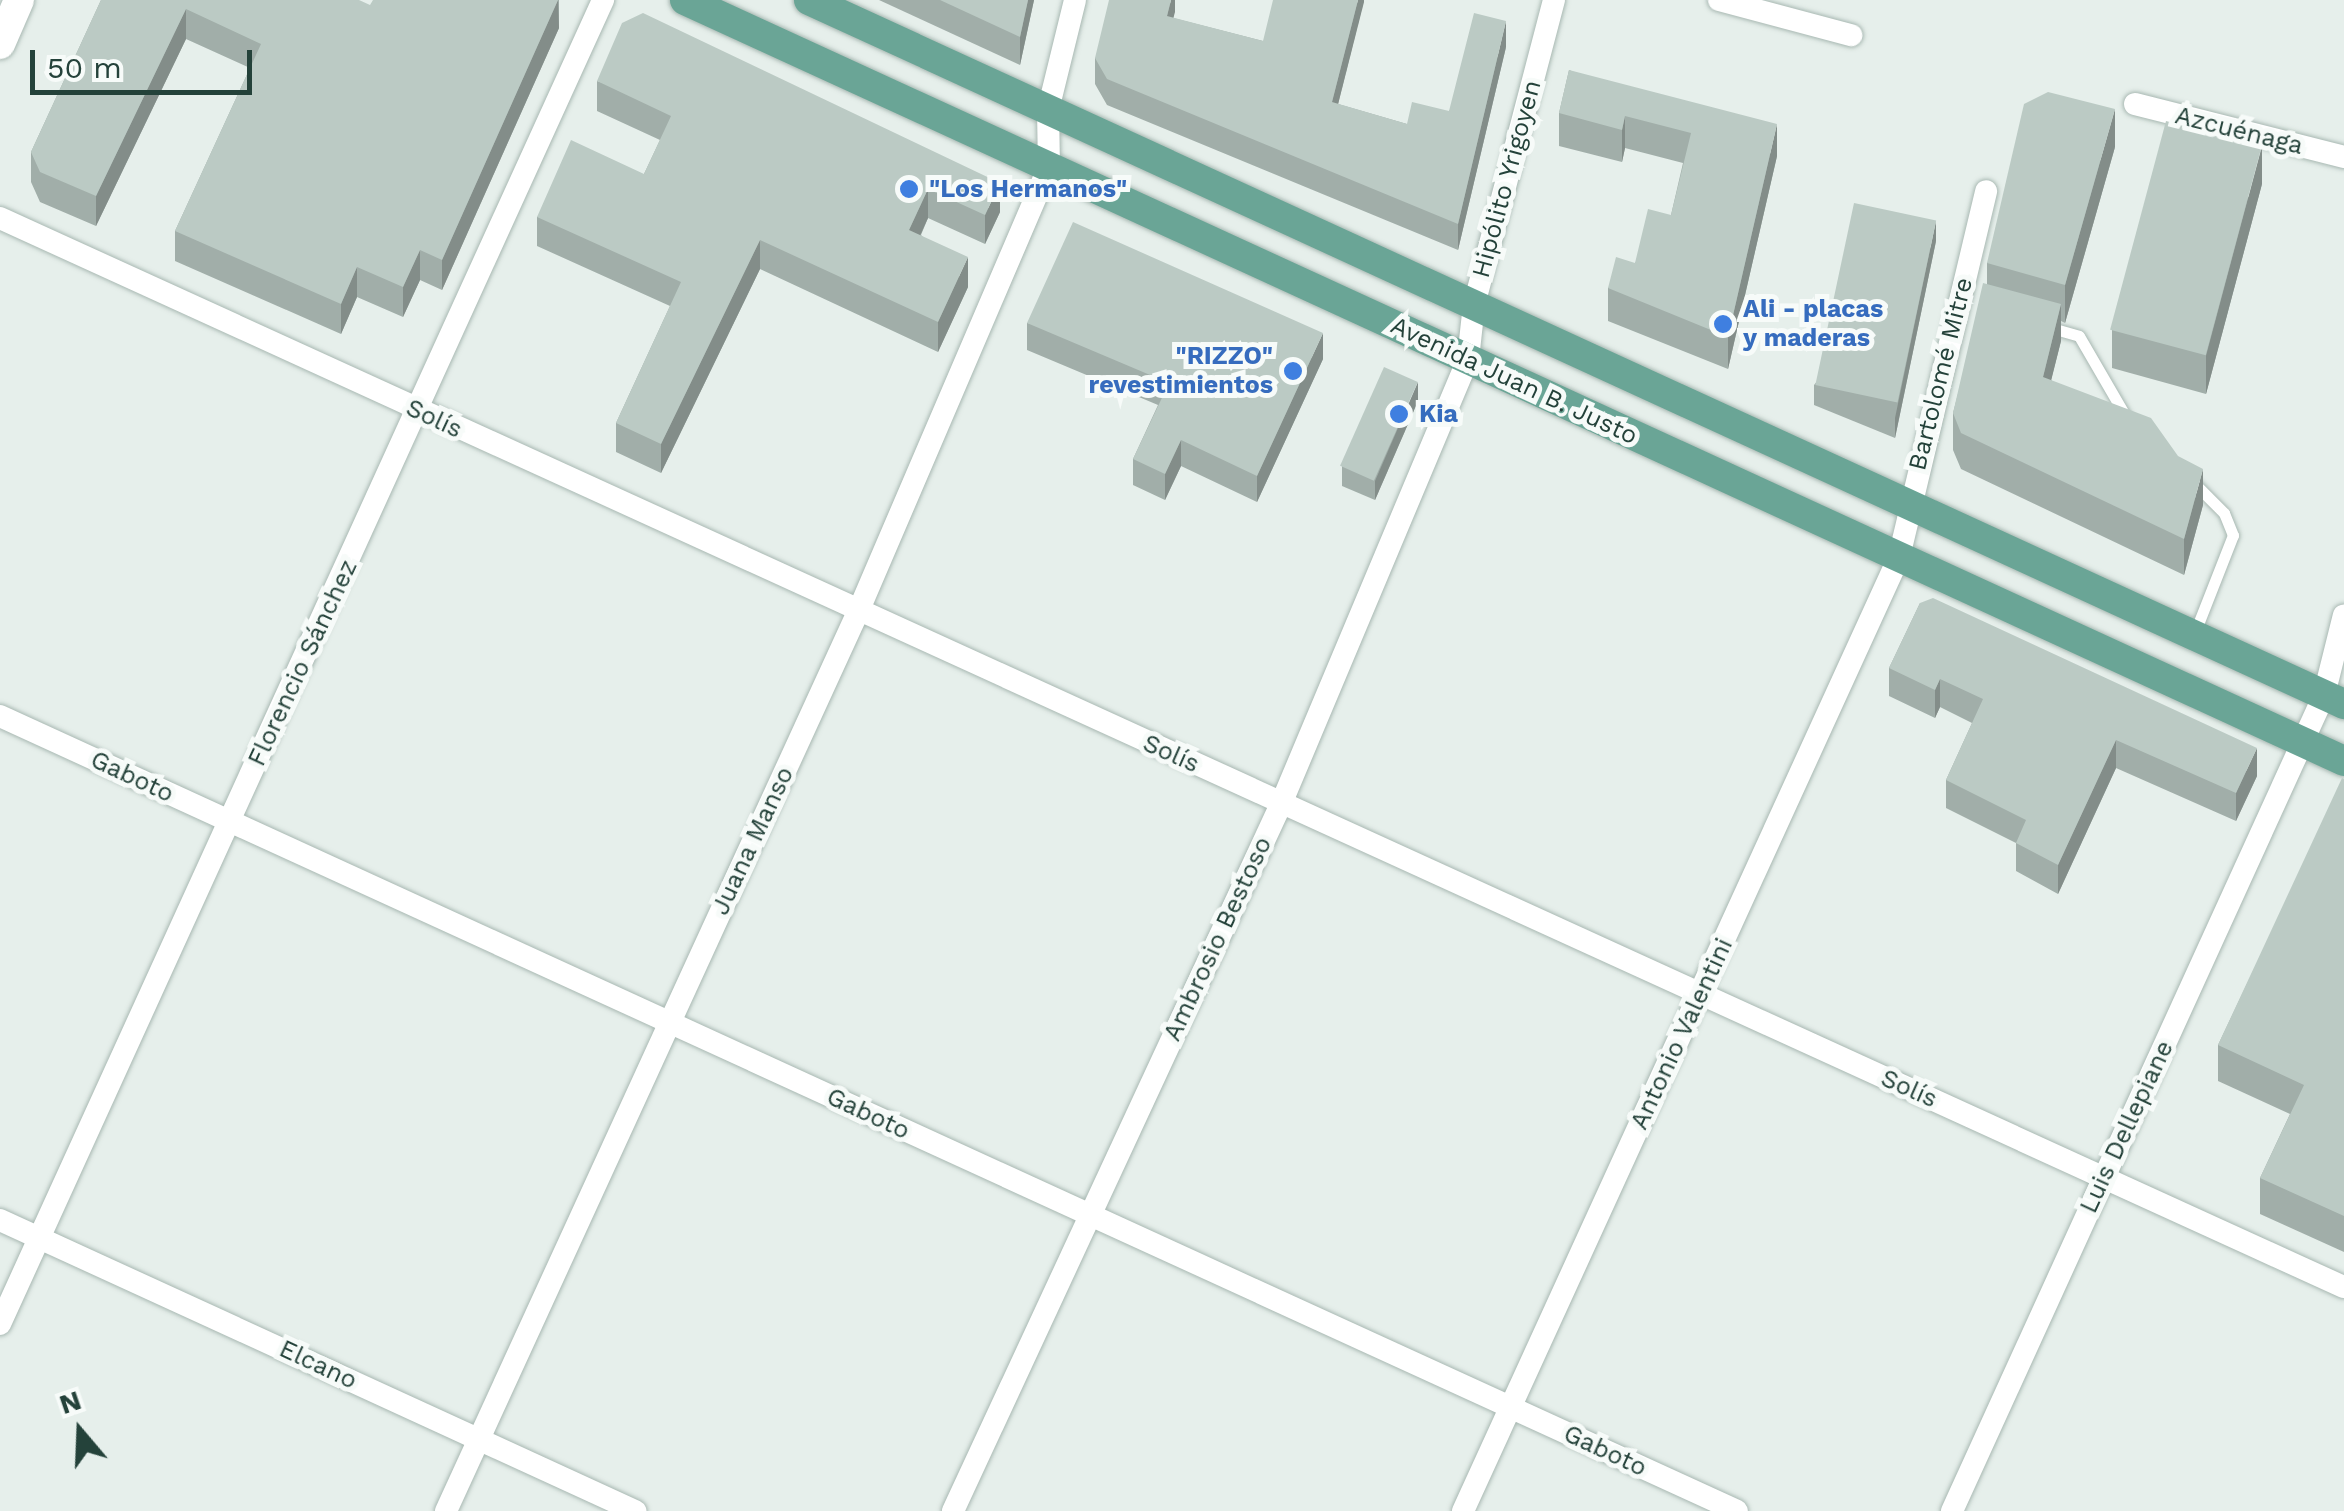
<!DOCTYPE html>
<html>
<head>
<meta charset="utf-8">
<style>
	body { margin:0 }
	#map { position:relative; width:2344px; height:1511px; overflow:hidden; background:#e6efeb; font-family:"Work Sans",sans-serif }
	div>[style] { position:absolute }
	.roads { filter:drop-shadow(0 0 2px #a8b8b2) drop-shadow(0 0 2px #a8b8b2) }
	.service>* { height:11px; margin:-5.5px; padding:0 5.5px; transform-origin:5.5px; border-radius:5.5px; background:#fff }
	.minor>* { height:22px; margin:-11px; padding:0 11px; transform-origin:11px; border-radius:11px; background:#fff }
	.secondary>* { height:30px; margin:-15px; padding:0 15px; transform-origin:15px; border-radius:15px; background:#fff }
	.primary>* { height:30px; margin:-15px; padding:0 15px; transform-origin:15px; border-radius:15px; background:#6aa596 }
	.wall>* { inset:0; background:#a1aea9 }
	.shaded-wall>* { inset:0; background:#838d89 }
	.building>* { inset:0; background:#bbcac4; transform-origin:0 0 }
	.dots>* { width:28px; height:28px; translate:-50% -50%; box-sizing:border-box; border:5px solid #f7fbf9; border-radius:50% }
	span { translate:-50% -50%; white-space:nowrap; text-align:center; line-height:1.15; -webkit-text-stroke:10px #f7fbf9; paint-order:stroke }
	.street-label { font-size:25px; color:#24423a }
	.shop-label { font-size:25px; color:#366cbe; font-weight:700 }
	.left { translate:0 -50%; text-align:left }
	.right { translate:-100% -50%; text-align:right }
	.north { position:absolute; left:30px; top:1381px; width:100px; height:100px; -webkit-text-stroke:8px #f7fbf9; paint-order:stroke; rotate:341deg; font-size:28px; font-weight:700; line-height:40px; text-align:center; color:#24423a }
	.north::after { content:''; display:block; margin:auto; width:35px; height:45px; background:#24423a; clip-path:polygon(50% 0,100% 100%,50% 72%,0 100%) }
	.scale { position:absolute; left:30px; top:50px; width:222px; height:45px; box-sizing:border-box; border:5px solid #24423a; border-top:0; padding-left:12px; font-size:30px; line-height:35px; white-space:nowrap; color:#24423a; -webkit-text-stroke:8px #f7fbf9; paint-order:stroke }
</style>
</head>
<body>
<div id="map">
	<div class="roads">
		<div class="service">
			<div style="left:2048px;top:327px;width:32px;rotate:16deg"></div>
			<div style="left:2079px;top:336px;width:94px;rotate:59.9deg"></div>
			<div style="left:2193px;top:482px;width:44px;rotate:45deg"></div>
			<div style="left:2224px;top:513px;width:24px;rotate:68deg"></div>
			<div style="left:2233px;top:535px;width:104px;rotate:111.4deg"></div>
		</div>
		<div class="minor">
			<div style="left:1719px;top:0;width:137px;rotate:14.9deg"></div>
			<div style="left:2135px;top:104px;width:216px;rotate:14.2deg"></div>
			<div style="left:0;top:218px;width:2576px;rotate:24.52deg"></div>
			<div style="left:0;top:716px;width:1910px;rotate:24.59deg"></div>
			<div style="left:0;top:1220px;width:699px;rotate:24.62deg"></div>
			<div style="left:0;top:1324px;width:1455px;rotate:-65.51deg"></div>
			<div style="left:446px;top:1511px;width:989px;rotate:-65.38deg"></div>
			<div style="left:858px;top:612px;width:484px;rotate:-66.8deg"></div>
			<div style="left:1049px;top:167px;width:57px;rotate:-91deg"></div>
			<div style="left:1048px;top:110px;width:113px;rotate:-76.2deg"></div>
			<div style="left:953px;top:1511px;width:779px;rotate:-65.11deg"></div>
			<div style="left:1281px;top:804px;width:483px;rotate:-67.2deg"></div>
			<div style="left:1468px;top:359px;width:54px;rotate:-83.7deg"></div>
			<div style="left:1474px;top:305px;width:315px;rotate:-75.3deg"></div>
			<div style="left:1463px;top:1511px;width:1049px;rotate:-65.44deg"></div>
			<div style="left:1899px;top:557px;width:376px;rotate:-76.6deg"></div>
			<div style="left:1952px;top:1511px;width:897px;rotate:-65.49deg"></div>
			<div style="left:2324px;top:695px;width:82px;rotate:-76deg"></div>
		</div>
		<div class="secondary">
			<div style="left:0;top:44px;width:48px;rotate:-66.6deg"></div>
		</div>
		<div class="primary">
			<div style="left:685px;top:0;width:1825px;rotate:24.64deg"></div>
			<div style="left:809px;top:0;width:1689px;rotate:24.64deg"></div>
		</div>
	</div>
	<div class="wall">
		<div style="clip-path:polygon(101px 0,370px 5px,559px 0,559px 28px,442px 290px,420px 280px,403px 317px,357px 297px,341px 334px,175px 261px,175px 231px,250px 68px,186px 39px,96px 226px,40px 202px,31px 182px,31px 152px)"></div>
		<div style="clip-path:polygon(879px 0,1034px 0,1020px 65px)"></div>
		<div style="clip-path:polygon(1175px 0,1173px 18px,1263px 41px,1364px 0,1338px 104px,1407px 124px,1449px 111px,1506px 47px,1458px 250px,1107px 105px,1095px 84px,1095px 58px)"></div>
		<div style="clip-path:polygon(1569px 70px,1777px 156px,1728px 369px,1608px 321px,1608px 288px,1635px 263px,1671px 215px,1683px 163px,1625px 148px,1622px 162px,1559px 146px,1559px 113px)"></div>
		<div style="clip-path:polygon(597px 81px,1000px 212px,985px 244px,928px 218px,921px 235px,968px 287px,938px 352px,760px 269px,661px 473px,616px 452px,616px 423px,670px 306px,537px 246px,537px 217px,644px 174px,660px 140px,597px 111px)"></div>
		<div style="clip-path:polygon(2115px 147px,2065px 323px,2061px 321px,2061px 341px,2051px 380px,2203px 505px,2184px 575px,1961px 469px,1953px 450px,1953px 413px,1987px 284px,1987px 263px)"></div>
		<div style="clip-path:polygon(2262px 184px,2206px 394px,2112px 368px,2112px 330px)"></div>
		<div style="clip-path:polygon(1936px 241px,1895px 438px,1814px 405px,1814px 385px)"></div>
		<div style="clip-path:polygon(1027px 323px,1323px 359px,1257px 502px,1181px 466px,1165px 500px,1133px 485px,1133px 459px,1158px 405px,1027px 350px)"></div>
		<div style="clip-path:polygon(1418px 401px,1375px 500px,1342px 486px,1342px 466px)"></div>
		<div style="clip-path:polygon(1920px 603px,2257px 776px,2236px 821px,2116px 768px,2058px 894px,2016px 871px,2016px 843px,1946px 808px,1946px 780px,1972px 723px,1940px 707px,1935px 718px,1889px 696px,1889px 668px)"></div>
		<div style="clip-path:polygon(2344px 779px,2344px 1252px,2260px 1214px,2260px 1178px,2290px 1114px,2218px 1081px,2218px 1045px)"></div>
	</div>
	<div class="shaded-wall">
		<div style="clip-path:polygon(558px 0,559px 28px,442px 290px,442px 260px)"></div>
		<div style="clip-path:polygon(1028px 0,1034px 0,1020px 65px,1020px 37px)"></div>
		<div style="clip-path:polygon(1171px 0,1175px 0,1175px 12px,1167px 42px,1167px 16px)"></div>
		<div style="clip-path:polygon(1358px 0,1364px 0,1364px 2px,1332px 128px,1332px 102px)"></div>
		<div style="clip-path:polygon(186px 9px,186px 39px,96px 226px,96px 196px)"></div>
		<div style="clip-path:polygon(1506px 21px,1506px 47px,1458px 250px,1458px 224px)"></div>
		<div style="clip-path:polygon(2115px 109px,2115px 147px,2065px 323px,2065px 285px)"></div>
		<div style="clip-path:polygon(1625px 116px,1625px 148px,1622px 162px,1622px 130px)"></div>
		<div style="clip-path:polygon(1777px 124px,1777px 156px,1728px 369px,1728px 337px)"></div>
		<div style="clip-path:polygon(2262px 146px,2262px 184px,2206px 394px,2206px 356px)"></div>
		<div style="clip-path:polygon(1000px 183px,1000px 212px,985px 244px,985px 215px)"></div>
		<div style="clip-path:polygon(928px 189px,928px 218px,909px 260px,909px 230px)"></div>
		<div style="clip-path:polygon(1936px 221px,1936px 241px,1895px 438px,1895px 418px)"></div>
		<div style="clip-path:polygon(760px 240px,760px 269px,661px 473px,661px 444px)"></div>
		<div style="clip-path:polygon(420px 250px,420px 280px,403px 317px,403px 287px)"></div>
		<div style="clip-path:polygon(968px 257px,968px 287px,938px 352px,938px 322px)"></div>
		<div style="clip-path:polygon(357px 267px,357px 297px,341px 334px,341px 304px)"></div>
		<div style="clip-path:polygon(2061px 304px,2061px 341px,2043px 413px,2043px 377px)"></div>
		<div style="clip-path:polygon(1323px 333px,1323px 359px,1257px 502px,1257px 476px)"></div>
		<div style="clip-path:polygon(1418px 382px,1418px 401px,1375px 500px,1375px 481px)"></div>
		<div style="clip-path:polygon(1181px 440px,1181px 466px,1165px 500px,1165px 474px)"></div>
		<div style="clip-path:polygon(2203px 469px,2203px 505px,2184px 575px,2184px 539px)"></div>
		<div style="clip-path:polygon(1940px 679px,1940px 707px,1935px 718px,1935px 690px)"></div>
		<div style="clip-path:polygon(2116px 740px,2116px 768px,2058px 894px,2058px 865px)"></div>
		<div style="clip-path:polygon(2257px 748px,2257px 776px,2236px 821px,2236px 793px)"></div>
	</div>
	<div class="building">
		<div style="clip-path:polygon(101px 0,359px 0,370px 5px,373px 0,558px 0,442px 260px,420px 250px,403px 287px,357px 267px,341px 304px,175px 231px,261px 44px,186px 9px,96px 196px,40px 172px,31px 152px)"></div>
		<div style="clip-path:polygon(940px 0,1028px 0,1020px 37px)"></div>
		<div style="clip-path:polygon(1109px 0,1171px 0,1167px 16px,1263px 41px,1273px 0,1358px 0,1332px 102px,1407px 124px,1412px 102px,1449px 111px,1474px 13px,1506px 21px,1458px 224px,1107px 79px,1095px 58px)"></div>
		<div style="clip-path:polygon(643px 13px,1000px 183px,985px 215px,928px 189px,909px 230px,968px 257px,938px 322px,760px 240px,661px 444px,616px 423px,681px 282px,537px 217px,571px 140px,644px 174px,671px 116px,597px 81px,622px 23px)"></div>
		<div style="clip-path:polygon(1569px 70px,1777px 124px,1728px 337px,1608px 288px,1616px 257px,1635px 263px,1648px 209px,1671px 215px,1691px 133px,1625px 116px,1622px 130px,1559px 113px)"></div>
		<div style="clip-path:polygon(2048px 92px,2115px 109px,2065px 285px,1987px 263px,2024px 104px)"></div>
		<div style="left:2166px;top:121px;width:99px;height:216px;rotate:15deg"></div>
		<div style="left:1854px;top:203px;width:84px;height:186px;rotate:12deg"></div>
		<div style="clip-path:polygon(1073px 222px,1323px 333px,1257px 476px,1181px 440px,1165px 474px,1133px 459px,1169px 383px,1027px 323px)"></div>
		<div style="clip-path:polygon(1983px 283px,2061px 304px,2043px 377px,2151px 418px,2178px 456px,2203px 469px,2184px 539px,1961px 433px,1953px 413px)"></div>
		<div style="left:1384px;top:367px;width:37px;height:108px;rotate:24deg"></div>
		<div style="clip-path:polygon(1933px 598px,2257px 748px,2236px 793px,2116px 740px,2058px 865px,2016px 843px,2026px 820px,1946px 780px,1983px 699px,1940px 679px,1935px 690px,1889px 668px,1920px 603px)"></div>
		<div style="clip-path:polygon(2342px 778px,2344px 779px,2344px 1216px,2260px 1178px,2304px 1085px,2218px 1045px)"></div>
	</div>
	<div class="dots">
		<div style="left:909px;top:189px;background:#3f7fe0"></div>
		<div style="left:1723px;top:324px;background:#3f7fe0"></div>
		<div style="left:1293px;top:371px;background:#3f7fe0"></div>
		<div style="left:1399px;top:414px;background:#3f7fe0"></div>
	</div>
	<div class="street-label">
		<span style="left:2239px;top:131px;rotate:14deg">Azcuénaga</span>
		<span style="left:1507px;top:179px;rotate:-75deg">Hipólito Yrigoyen</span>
		<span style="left:1941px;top:374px;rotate:-76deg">Bartolomé Mitre</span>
		<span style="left:1514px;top:381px;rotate:25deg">Avenida Juan B. Justo</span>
		<span style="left:434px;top:419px;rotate:25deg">Solís</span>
		<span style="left:303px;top:663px;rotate:-65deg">Florencio Sánchez</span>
		<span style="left:1171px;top:754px;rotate:24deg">Solís</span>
		<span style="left:132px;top:777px;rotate:25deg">Gaboto</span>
		<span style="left:753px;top:841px;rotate:-65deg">Juana Manso</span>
		<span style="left:1218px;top:939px;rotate:-65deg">Ambrosio Bestoso</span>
		<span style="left:1682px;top:1034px;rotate:-65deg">Antonio Valentini</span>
		<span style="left:1909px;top:1089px;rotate:24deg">Solís</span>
		<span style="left:868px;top:1114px;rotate:25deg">Gaboto</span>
		<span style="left:2127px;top:1127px;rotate:-65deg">Luis Dellepiane</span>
		<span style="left:318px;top:1365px;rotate:25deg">Elcano</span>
		<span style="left:1605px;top:1451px;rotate:25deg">Gaboto</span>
	</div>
	<div class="shop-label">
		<span class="left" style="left:929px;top:189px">"Los Hermanos"</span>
		<span class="left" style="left:1743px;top:324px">Ali - placas<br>y maderas</span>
		<span class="right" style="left:1273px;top:371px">"RIZZO"<br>revestimientos</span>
		<span class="left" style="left:1419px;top:414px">Kia</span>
	</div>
	<div class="north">N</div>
	<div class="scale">50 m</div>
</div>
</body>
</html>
